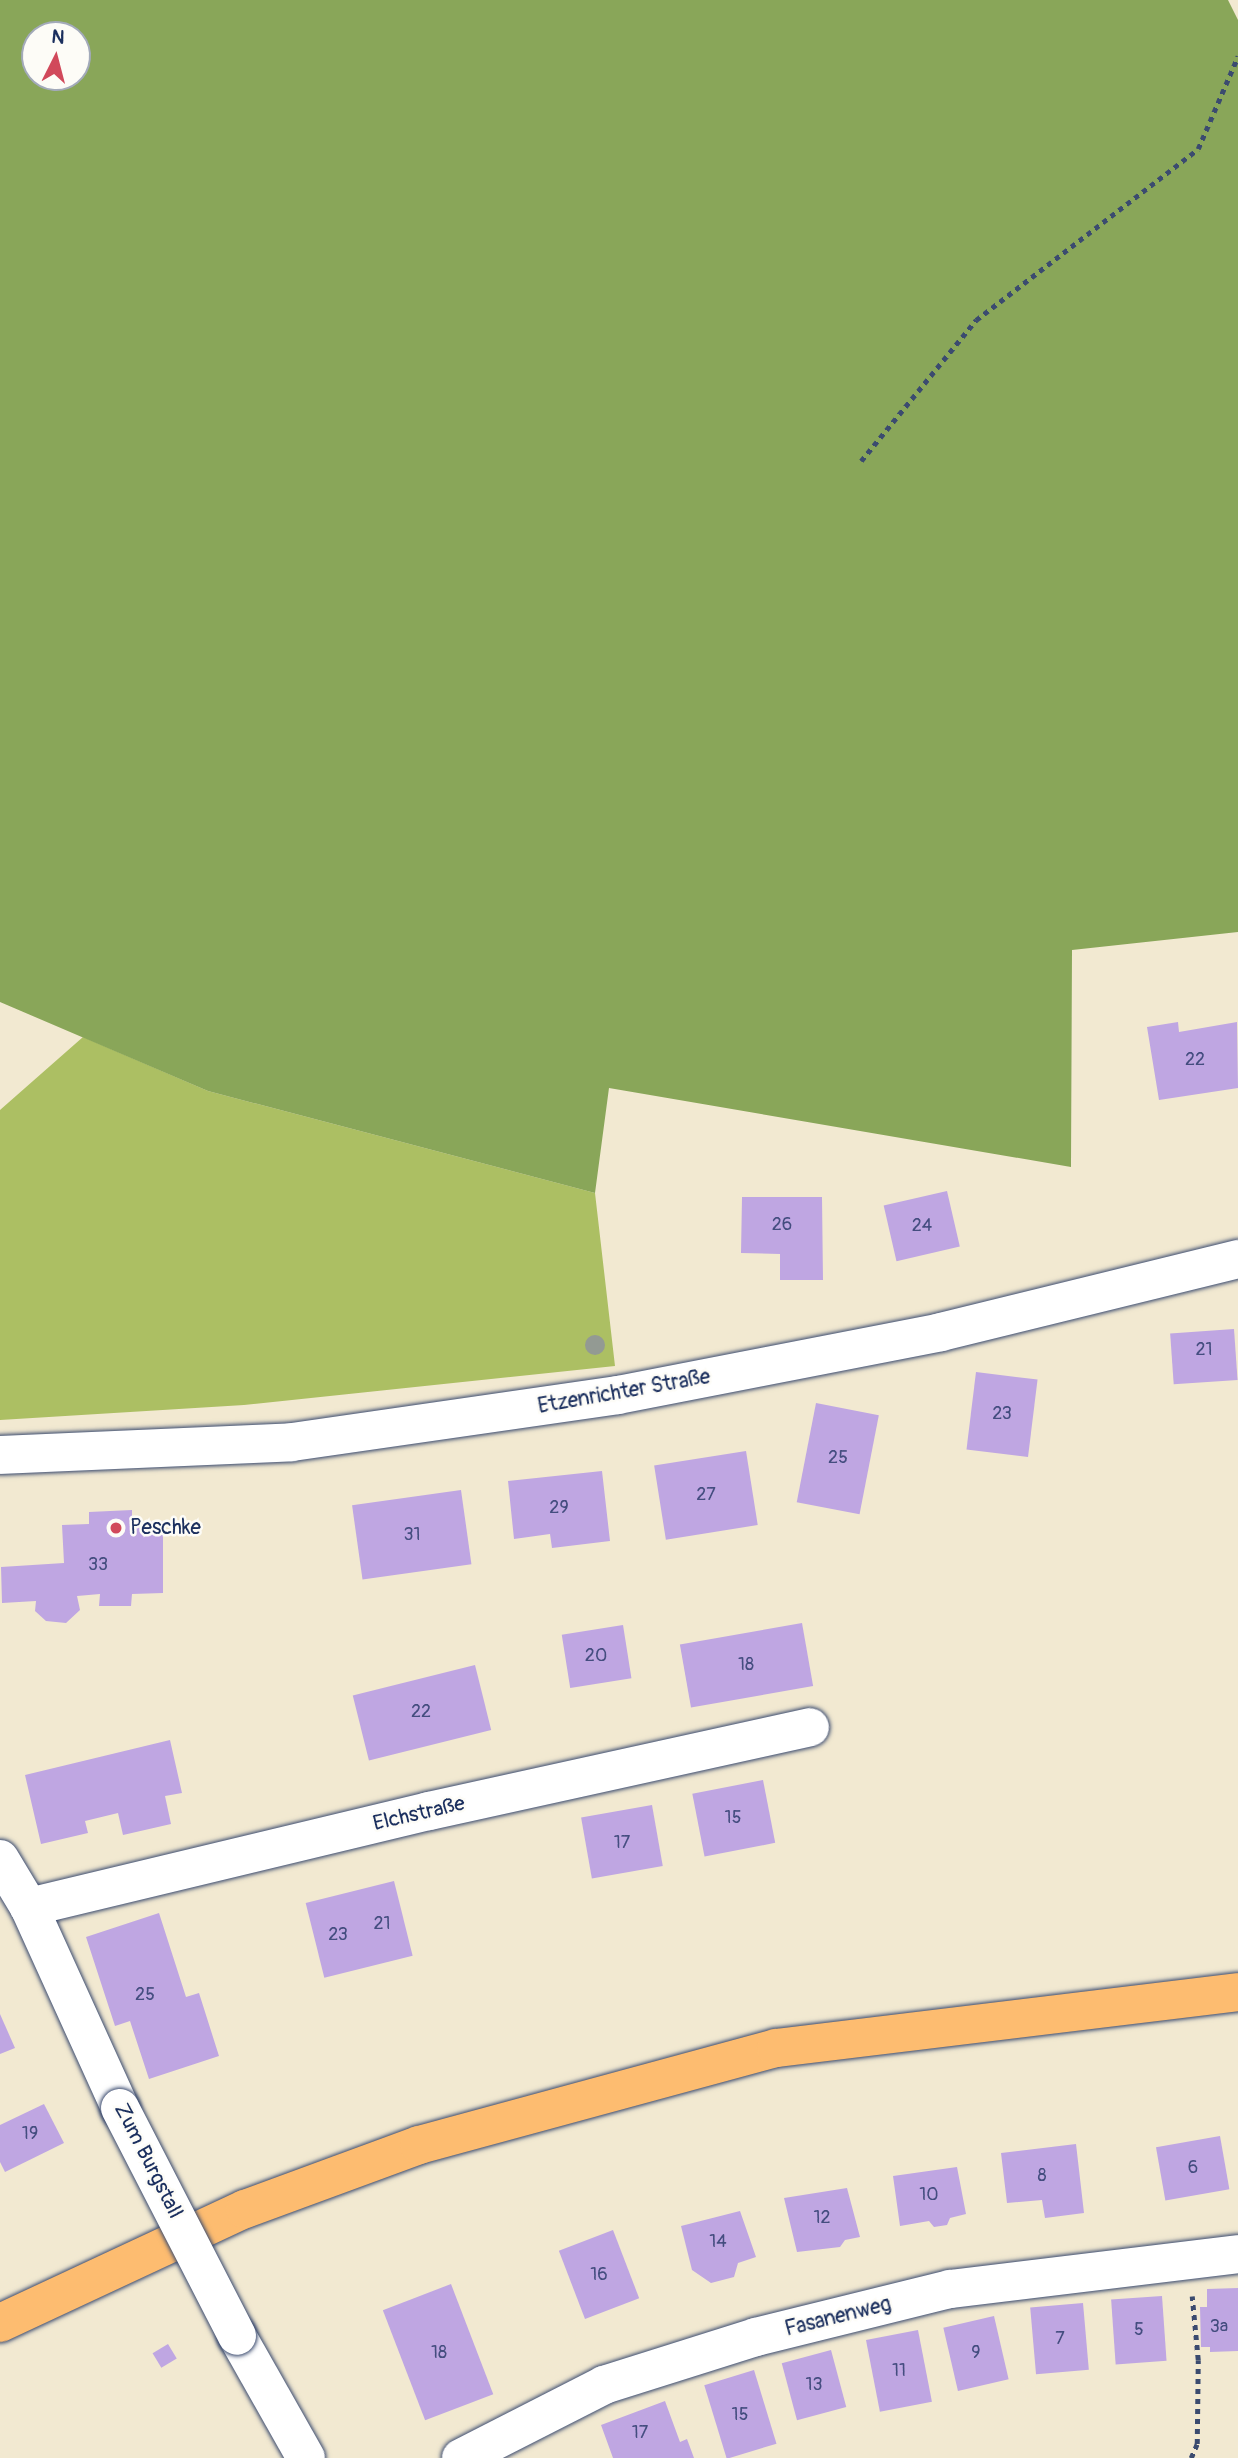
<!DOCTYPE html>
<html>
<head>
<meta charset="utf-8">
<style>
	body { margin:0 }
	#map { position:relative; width:1238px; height:2458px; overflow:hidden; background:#f2e9d1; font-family:Pangolin,sans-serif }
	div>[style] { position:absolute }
	.green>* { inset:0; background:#acbf63 }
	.forest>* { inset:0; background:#89a659 }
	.building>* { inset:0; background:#bfa6e2; transform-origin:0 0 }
	.path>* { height:4.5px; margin-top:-2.25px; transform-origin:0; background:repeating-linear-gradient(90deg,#3b4b6f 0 5px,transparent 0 10px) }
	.roads { filter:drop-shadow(0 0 2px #3b4b6f) drop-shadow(0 0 2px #3b4b6f) }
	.minor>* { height:38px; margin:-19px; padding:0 19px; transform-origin:19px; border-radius:19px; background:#fff }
	.major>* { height:38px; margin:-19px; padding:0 19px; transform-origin:19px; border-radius:19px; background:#fdbc70 }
	.bridges { filter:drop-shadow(0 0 2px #3b4b6f) drop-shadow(0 0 2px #3b4b6f) }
	.minor-bridge>* { height:38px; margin:-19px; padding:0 19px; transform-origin:19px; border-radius:19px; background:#fff }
	.trees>* { width:20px; height:20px; margin:-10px; border-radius:50%; background:#939a93 }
	.dots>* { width:19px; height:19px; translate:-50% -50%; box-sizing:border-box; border:4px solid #fdfcf7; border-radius:50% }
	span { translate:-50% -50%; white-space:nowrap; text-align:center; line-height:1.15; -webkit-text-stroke:5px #fdfcf7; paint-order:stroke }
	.number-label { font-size:18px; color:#444d7f }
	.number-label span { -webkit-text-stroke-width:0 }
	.street-label { font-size:21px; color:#1b2f5e }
	.poi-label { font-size:21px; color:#1b2f5e }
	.left { translate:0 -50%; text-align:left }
	.north { position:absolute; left:21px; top:21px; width:70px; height:70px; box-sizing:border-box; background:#fdfcf7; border:2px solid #a3aaba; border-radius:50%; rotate:6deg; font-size:19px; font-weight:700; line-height:28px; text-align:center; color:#1b2f5e }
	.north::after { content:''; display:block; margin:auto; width:24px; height:32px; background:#d1495b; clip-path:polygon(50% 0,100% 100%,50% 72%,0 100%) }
</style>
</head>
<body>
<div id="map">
	<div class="green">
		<div style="clip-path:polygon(83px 1037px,208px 1091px,595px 1193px,615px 1366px,244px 1405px,0 1420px,0 1110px)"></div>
	</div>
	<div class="forest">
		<div style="clip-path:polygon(evenodd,0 0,1228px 0,1238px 20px,1238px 932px,1072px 950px,1071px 1167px,609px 1088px,595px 1193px,208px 1091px,0 1002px,0 0,35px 35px,77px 35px,77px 77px,35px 77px,35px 35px)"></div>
	</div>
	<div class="building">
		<div style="clip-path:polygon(1178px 1022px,1179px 1032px,1237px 1022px,1238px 1088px,1159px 1100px,1147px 1027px)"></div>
		<div style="left:947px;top:1191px;width:57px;height:65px;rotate:77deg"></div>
		<div style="clip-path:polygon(742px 1197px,822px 1197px,823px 1280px,780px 1280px,780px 1254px,741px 1253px)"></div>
		<div style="left:1234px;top:1329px;width:51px;height:64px;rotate:86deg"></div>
		<div style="left:976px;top:1372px;width:62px;height:78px;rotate:7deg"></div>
		<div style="left:816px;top:1403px;width:64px;height:101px;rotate:11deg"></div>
		<div style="left:746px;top:1451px;width:75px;height:93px;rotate:81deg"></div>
		<div style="clip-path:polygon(602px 1471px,610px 1541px,552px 1548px,550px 1534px,514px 1539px,508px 1481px)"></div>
		<div style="left:461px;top:1490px;width:75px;height:110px;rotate:82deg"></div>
		<div style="clip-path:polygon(132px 1510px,132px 1521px,163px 1521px,163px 1593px,132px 1594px,131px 1606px,99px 1606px,100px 1594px,77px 1596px,80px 1610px,66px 1623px,46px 1621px,35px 1611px,36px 1601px,2px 1603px,1px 1567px,64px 1563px,62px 1525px,89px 1524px,89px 1512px)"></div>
		<div style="left:802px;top:1623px;width:64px;height:124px;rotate:80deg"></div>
		<div style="left:623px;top:1625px;width:54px;height:62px;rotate:81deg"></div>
		<div style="left:475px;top:1665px;width:67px;height:126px;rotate:76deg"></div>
		<div style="clip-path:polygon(170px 1740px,182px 1793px,165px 1796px,171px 1824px,123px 1835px,118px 1813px,85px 1821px,88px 1833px,41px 1844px,25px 1775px)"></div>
		<div style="left:763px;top:1780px;width:64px;height:72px;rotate:79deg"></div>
		<div style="left:652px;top:1805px;width:62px;height:72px;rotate:80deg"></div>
		<div style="left:394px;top:1881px;width:77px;height:91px;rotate:76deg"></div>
		<div style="clip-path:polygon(159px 1913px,186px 1997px,199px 1993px,219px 2056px,149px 2079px,130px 2021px,115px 2026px,86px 1937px)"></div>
		<div style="clip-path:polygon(0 2014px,15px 2048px,0 2054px)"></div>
		<div style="clip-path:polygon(44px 2104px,64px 2143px,5px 2172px,0 2162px,0 2125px)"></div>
		<div style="left:1220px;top:2136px;width:54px;height:65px;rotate:80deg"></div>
		<div style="clip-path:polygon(1076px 2144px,1084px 2213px,1045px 2218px,1042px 2200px,1007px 2203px,1001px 2153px)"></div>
		<div style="clip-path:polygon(957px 2167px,966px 2214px,950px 2218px,947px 2225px,934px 2227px,929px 2221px,900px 2226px,893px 2176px)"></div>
		<div style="clip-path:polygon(847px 2188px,860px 2237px,845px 2240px,840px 2247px,797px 2252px,784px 2198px)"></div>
		<div style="clip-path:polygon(740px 2211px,756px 2257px,738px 2263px,734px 2277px,711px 2283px,692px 2270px,681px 2226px)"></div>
		<div style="left:613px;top:2230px;width:73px;height:58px;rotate:69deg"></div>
		<div style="left:451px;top:2284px;width:118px;height:73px;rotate:69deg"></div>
		<div style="clip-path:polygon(1238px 2288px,1238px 2351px,1210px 2352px,1210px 2347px,1201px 2347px,1200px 2307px,1207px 2307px,1207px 2289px)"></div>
		<div style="left:1162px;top:2296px;width:65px;height:51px;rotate:86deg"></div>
		<div style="left:1083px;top:2303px;width:67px;height:53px;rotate:85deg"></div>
		<div style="left:994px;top:2316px;width:65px;height:52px;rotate:77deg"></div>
		<div style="left:918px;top:2330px;width:73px;height:53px;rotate:79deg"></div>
		<div style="left:168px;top:2344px;width:17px;height:18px;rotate:59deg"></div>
		<div style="left:831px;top:2350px;width:59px;height:51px;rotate:75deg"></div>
		<div style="left:754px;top:2370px;width:77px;height:52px;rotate:73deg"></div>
		<div style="clip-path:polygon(665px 2401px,680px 2442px,687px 2439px,694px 2458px,613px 2458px,601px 2425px)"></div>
	</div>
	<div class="path">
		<div style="left:861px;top:461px;width:182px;rotate:-50.8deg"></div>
		<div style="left:976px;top:320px;width:280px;rotate:-37.6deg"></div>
		<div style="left:1198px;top:149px;width:101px;rotate:-66.7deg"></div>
		<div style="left:1191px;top:2458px;width:15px;rotate:-67deg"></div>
		<div style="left:1197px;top:2444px;width:84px;rotate:-89.3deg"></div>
		<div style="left:1198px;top:2360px;width:64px;rotate:-95.4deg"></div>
	</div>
	<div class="roads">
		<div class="minor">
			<div style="left:0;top:1455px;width:292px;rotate:-2.5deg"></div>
			<div style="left:292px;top:1442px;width:329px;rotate:-8.2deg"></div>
			<div style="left:618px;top:1395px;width:329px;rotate:-11deg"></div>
			<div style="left:941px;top:1332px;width:306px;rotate:-13.8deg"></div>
			<div style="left:0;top:1859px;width:56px;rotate:58.9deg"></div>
			<div style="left:29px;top:1907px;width:221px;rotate:65.6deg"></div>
			<div style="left:29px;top:1907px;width:411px;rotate:-13.5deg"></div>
			<div style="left:429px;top:1811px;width:390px;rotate:-12.4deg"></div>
			<div style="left:237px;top:2336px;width:140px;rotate:60.5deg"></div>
			<div style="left:461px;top:2458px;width:161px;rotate:-27deg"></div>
			<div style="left:604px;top:2385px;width:159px;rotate:-17.5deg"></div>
			<div style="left:756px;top:2337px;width:200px;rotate:-13.9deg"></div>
			<div style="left:950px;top:2289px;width:290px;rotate:-6.9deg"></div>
		</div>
		<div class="major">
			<div style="left:0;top:2323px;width:270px;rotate:-25deg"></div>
			<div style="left:245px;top:2209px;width:185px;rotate:-20.2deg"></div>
			<div style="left:419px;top:2145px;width:370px;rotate:-15.2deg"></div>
			<div style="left:776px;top:2048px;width:465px;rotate:-6.9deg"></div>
		</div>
	</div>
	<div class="bridges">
		<div class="minor-bridge">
			<div style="left:120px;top:2108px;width:256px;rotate:62.8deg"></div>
		</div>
	</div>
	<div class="trees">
		<div style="left:595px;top:1345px"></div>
	</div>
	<div class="dots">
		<div style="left:116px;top:1528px;background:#d1495b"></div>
	</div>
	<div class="number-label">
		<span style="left:1195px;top:1060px">22</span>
		<span style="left:782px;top:1225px">26</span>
		<span style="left:922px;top:1226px">24</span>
		<span style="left:1204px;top:1350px">21</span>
		<span style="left:1002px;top:1414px">23</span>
		<span style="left:838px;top:1458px">25</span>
		<span style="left:706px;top:1495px">27</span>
		<span style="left:559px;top:1508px">29</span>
		<span style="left:412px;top:1535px">31</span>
		<span style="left:98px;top:1565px">33</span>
		<span style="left:596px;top:1656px">20</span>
		<span style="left:746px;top:1665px">18</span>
		<span style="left:421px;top:1712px">22</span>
		<span style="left:733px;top:1818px">15</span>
		<span style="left:622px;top:1843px">17</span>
		<span style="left:382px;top:1924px">21</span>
		<span style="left:338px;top:1935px">23</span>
		<span style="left:145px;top:1995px">25</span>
		<span style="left:30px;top:2134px">19</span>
		<span style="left:1193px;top:2168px">6</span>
		<span style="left:1042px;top:2176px">8</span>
		<span style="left:929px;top:2195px">10</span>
		<span style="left:822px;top:2218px">12</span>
		<span style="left:718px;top:2242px">14</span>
		<span style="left:599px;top:2275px">16</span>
		<span style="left:1219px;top:2327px">3a</span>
		<span style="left:1139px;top:2330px">5</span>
		<span style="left:1060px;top:2339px">7</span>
		<span style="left:439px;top:2353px">18</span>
		<span style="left:976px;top:2353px">9</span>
		<span style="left:899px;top:2371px">11</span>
		<span style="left:814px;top:2385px">13</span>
		<span style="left:740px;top:2415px">15</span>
		<span style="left:640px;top:2433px">17</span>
	</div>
	<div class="street-label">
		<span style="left:624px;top:1392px;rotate:-10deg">Etzenrichter Straße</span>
		<span style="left:419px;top:1814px;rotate:-13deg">Elchstraße</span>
		<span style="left:148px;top:2161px;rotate:63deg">Zum Burgstall</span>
		<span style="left:838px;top:2317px;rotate:-14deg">Fasanenweg</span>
	</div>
	<div class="poi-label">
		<span class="left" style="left:130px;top:1528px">Peschke</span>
	</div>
	<div class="north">N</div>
</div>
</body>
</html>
